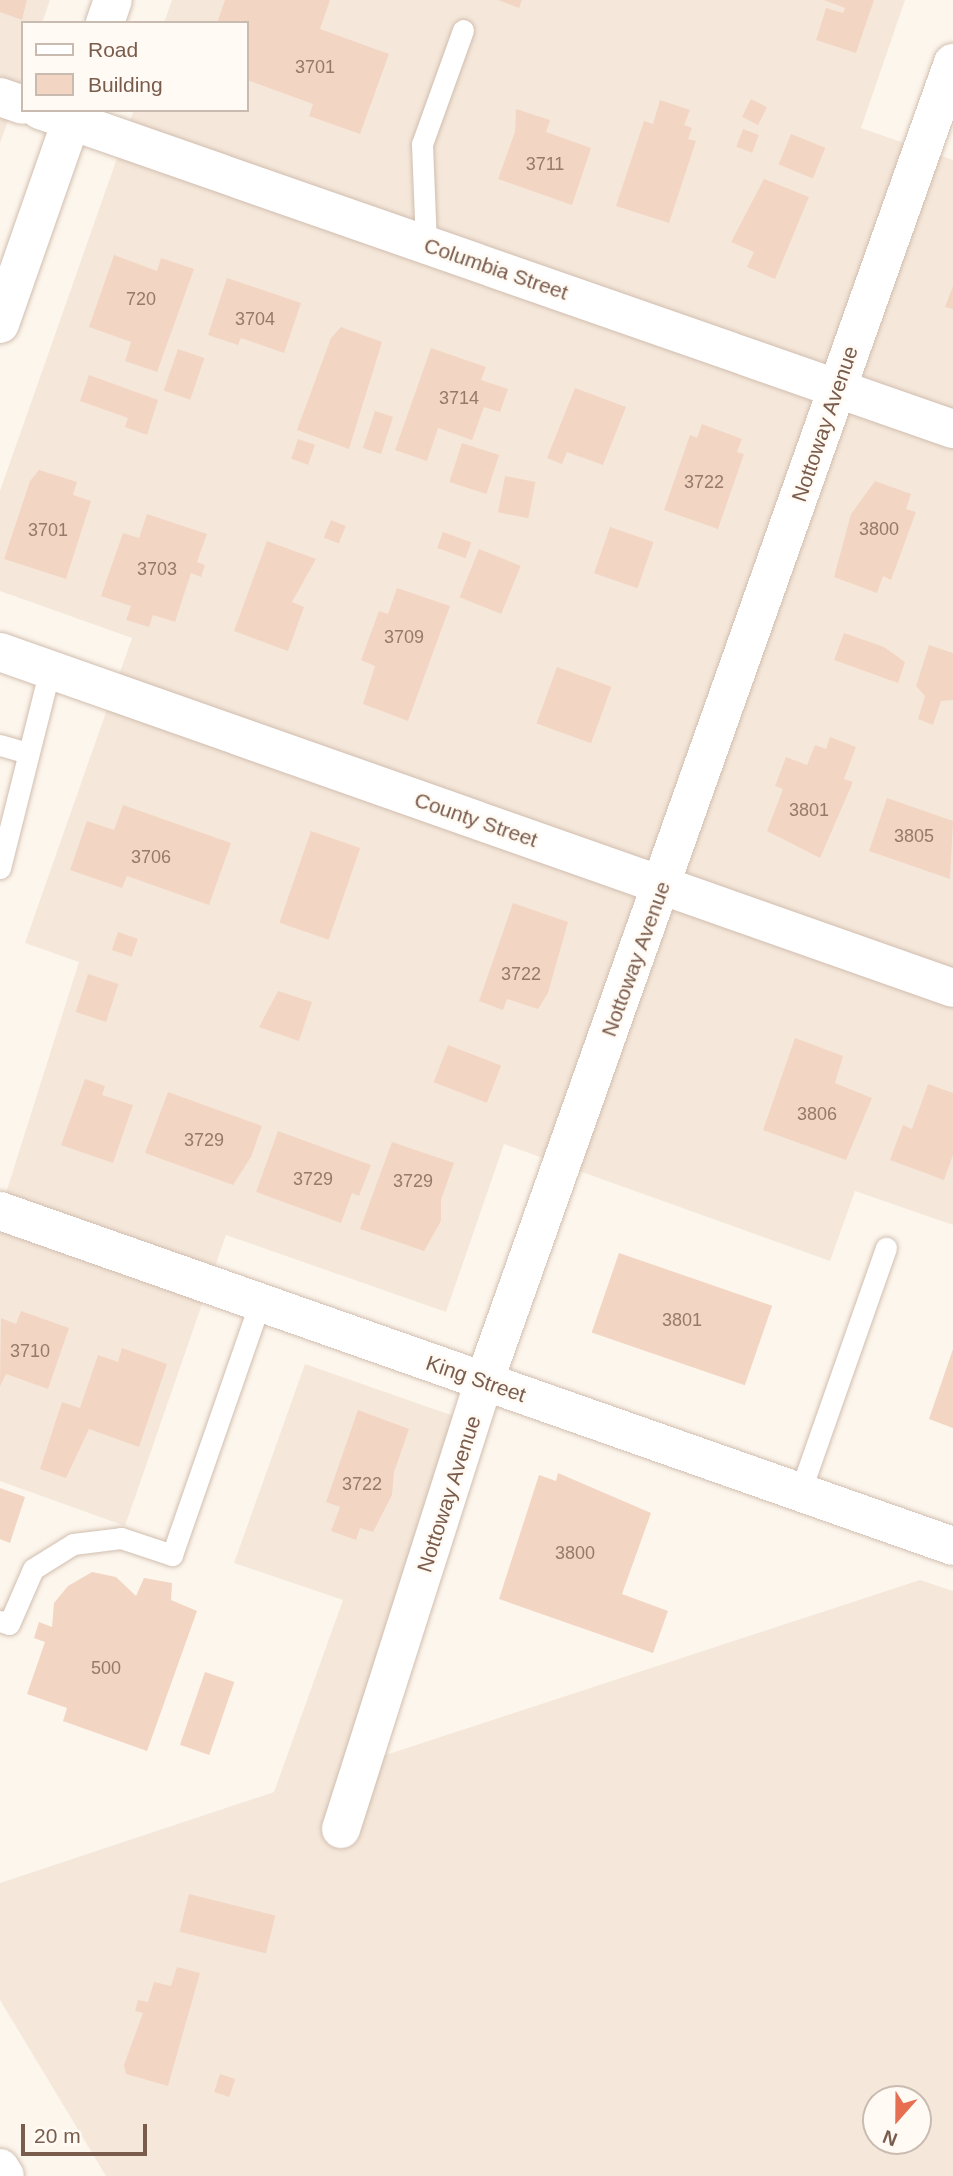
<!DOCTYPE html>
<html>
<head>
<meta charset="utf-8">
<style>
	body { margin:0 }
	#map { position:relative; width:953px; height:2176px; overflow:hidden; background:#fdf6ec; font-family:Helvetica,sans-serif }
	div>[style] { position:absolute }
	.residential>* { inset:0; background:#f5e8da }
	.building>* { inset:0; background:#f3d5c3; transform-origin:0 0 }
	.roads { filter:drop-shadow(0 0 2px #d1beb0) drop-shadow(0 0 2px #d1beb0) }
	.service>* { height:21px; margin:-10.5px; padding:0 10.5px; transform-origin:10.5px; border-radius:10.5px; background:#fff }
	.minor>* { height:38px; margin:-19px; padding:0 19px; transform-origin:19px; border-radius:19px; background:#fff }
	.tertiary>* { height:38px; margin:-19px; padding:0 19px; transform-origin:19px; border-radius:19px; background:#fff }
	span { translate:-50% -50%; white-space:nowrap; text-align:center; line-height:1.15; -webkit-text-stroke:5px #fffaf3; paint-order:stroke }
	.number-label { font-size:18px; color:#987a6a }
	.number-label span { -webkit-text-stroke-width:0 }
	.street-label { font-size:21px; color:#7a5c4d }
	.legend { position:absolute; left:21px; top:21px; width:228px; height:91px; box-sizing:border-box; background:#fffaf3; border:2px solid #cabbb1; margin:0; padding:9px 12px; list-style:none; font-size:21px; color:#7a5c4d }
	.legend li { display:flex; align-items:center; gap:14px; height:35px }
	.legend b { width:35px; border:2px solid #cabbb1 }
	.north { position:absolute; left:862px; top:2085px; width:70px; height:70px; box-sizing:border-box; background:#fffaf3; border:2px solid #cabbb1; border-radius:50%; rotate:201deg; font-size:19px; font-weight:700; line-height:28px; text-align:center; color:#7a5c4d }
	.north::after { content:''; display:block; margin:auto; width:24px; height:32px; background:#e76f51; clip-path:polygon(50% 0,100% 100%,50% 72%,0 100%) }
	.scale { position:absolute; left:21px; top:2124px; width:126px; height:32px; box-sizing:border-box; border:4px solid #7a5c4d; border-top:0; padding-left:9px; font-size:21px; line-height:24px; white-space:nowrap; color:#7a5c4d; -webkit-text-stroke:5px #fffaf3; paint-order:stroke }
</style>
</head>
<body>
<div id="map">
	<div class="residential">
		<div style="clip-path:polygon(0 0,50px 0,42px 23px,23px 23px,23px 79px,0 143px)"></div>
		<div style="clip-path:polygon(172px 0,905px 0,861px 128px,953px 160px,953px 1225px,855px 1191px,830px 1261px,504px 1144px,446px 1312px,226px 1235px,125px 1526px,0 1481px,0 1212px,79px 962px,25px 943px,132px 638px,0 591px,0 491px,134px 110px,247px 110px,247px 23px,164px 23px)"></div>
		<div style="clip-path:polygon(evenodd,305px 1364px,468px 1421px,346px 1768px,920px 1580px,953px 1591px,953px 2176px,106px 2176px,0 2000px,0 1883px,274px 1792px,343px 1600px,234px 1563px,305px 1364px,876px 2099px,918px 2099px,918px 2141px,876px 2141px,876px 2099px)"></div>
	</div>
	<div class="building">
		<div style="clip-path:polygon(0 0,27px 0,22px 20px,0 12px)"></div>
		<div style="clip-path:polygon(225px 0,330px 0,320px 29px,389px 54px,360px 134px,309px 116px,313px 104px,247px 80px,247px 23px,217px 23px)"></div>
		<div style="clip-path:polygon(498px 0,522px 0,519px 8px)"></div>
		<div style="clip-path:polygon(824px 0,874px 0,856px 53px,816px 40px,826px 8px,843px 13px,845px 8px)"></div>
		<div style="left:751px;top:99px;width:18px;height:20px;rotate:27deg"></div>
		<div style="clip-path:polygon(660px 100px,690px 110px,684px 125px,692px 128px,688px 139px,696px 141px,669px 223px,616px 206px,644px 121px,653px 124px)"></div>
		<div style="clip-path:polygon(516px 109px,550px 120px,546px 132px,591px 148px,572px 205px,498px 179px,515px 132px)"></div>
		<div style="left:743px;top:129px;width:17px;height:19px;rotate:21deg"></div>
		<div style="left:791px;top:134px;width:37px;height:33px;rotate:22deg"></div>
		<div style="clip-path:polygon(764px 179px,809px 197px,775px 279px,747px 267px,754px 252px,731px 242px)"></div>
		<div style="clip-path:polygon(114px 255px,157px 271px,161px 258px,194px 269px,157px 372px,125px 361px,131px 342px,89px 327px)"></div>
		<div style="clip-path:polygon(227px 278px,301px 303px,284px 353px,241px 338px,238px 345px,208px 335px)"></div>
		<div style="clip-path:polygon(953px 286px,953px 309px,945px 307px)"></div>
		<div style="clip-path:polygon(341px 327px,382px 342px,349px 449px,297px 430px,331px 338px)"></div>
		<div style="clip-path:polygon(431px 348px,486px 367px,481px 380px,508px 389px,500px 412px,484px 407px,472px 440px,438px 428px,427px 461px,395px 450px)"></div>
		<div style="left:178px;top:349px;width:28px;height:44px;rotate:19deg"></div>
		<div style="clip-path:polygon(89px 375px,158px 400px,147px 435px,125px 427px,128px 418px,80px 401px)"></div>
		<div style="clip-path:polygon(575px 388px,626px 407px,603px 465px,567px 452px,562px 464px,547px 458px)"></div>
		<div style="left:375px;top:411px;width:19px;height:39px;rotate:18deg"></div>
		<div style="clip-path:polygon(702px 424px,742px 439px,737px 452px,744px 454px,718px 529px,664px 510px,690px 435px,697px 438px)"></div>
		<div style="left:298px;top:439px;width:18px;height:21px;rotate:19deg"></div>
		<div style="left:462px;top:443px;width:39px;height:41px;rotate:18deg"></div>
		<div style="clip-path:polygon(39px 470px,77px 482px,73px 495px,91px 501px,66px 579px,4px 559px,30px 481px)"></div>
		<div style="left:505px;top:476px;width:31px;height:37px;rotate:11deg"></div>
		<div style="clip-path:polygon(875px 481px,911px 494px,906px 509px,916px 512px,891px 580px,883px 576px,877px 593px,834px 577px,851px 514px)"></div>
		<div style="clip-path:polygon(147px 514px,207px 534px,197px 562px,205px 565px,201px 577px,191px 573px,175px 622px,153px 615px,149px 627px,126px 620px,131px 606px,101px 596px,123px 533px,139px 538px)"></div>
		<div style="left:331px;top:520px;width:16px;height:19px;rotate:22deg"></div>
		<div style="left:610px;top:527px;width:46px;height:49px;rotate:19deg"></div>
		<div style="left:443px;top:532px;width:30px;height:17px;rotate:20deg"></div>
		<div style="clip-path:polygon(267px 541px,316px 559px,292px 602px,304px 607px,288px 651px,234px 631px)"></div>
		<div style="left:479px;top:549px;width:45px;height:52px;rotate:22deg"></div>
		<div style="clip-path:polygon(397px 588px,450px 606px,408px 721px,363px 704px,375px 666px,361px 660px,379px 611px,388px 614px)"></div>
		<div style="clip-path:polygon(844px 633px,884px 647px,905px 662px,898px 683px,834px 660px)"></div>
		<div style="clip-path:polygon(929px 645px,953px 653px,953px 700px,941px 701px,933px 725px,918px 719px,925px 696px,916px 686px)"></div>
		<div style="left:557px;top:667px;width:58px;height:60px;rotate:20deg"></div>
		<div style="clip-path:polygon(830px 737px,856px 747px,844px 779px,853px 782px,820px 858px,767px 831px,783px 789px,775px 786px,786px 757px,807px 765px,815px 745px,826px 749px)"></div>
		<div style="clip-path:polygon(887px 798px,953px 821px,950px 879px,869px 851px)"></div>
		<div style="clip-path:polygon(123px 805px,231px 843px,209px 905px,127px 876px,122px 888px,70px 870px,87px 821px,114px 830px)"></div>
		<div style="left:311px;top:831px;width:52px;height:97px;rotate:19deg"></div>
		<div style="clip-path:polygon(513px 903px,568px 922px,548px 993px,538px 1009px,507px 999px,503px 1010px,479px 1001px)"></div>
		<div style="left:118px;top:932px;width:21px;height:19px;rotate:19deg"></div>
		<div style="left:88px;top:974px;width:32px;height:40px;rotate:18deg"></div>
		<div style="clip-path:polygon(278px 991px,312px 1002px,299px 1041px,259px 1027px)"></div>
		<div style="clip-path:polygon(795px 1038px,843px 1056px,835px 1083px,872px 1098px,846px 1160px,763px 1130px)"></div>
		<div style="left:448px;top:1045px;width:57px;height:40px;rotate:21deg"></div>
		<div style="clip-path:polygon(85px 1079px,105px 1086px,102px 1095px,133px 1105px,113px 1163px,61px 1145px)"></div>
		<div style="clip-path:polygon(928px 1084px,953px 1093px,953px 1155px,944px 1180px,890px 1160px,903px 1125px,912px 1129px)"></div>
		<div style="clip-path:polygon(168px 1092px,262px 1126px,251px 1157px,233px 1185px,145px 1153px)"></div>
		<div style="clip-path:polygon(278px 1131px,371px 1165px,359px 1196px,352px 1193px,341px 1223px,256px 1192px)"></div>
		<div style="clip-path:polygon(392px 1142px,454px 1163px,441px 1200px,441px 1221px,424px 1251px,360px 1229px)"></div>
		<div style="left:619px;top:1253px;width:162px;height:84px;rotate:19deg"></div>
		<div style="clip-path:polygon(21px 1311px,69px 1328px,48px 1389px,6px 1374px,0 1386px,1px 1318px,16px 1324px)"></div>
		<div style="clip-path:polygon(122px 1348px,167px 1364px,139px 1447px,89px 1429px,66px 1478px,40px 1469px,62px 1402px,80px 1408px,98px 1355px,118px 1362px)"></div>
		<div style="clip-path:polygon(953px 1349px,953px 1428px,929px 1419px)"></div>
		<div style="clip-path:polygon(358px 1410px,409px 1429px,394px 1472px,392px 1495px,373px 1532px,360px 1528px,356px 1540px,331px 1531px,340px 1507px,326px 1502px)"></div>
		<div style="clip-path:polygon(558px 1473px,651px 1513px,622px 1594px,668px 1611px,653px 1653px,499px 1599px,539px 1475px,556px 1481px)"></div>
		<div style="clip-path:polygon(0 1488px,25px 1497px,10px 1543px,0 1539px)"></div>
		<div style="clip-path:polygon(92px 1572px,116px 1577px,136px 1596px,144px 1578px,172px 1583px,171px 1600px,197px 1611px,147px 1751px,63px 1721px,67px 1708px,27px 1694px,45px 1642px,34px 1638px,39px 1622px,52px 1627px,54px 1603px,68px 1586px)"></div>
		<div style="left:205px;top:1672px;width:31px;height:77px;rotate:19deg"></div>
		<div style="left:189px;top:1894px;width:89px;height:39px;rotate:14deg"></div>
		<div style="clip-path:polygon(177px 1967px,200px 1973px,168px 2086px,126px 2074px,124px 2065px,143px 2013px,135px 2011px,138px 2000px,148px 2002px,154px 1982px,171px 1986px)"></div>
		<div style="left:220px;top:2074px;width:16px;height:19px;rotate:18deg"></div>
	</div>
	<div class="roads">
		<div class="service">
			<div style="left:426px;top:244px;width:100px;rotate:-92.3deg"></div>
			<div style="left:422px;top:144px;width:121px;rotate:-70.2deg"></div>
			<div style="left:0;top:745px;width:29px;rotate:16deg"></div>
			<div style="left:0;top:868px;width:205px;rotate:-75.9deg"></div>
			<div style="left:800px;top:1492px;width:259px;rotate:-70.6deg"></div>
			<div style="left:0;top:1621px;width:9px;rotate:18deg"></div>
			<div style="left:9px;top:1624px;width:60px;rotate:-66.4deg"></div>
			<div style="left:33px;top:1569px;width:47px;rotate:-32deg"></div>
			<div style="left:73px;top:1544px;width:48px;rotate:-7.1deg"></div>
			<div style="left:121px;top:1538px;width:54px;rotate:18.4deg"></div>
			<div style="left:172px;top:1555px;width:267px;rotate:-70.8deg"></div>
		</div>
		<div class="minor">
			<div style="left:0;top:97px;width:24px;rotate:19deg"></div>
			<div style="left:40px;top:110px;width:967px;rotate:19.26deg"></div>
			<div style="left:0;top:652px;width:1010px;rotate:19.42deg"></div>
			<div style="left:341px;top:1829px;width:469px;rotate:-72.3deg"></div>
			<div style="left:484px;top:1382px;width:1400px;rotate:-70.43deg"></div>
		</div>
		<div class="tertiary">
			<div style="left:105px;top:23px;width:24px;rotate:-71deg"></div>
			<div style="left:0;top:324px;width:227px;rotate:-70.7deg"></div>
			<div style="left:0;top:1211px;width:1010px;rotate:19.37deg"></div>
			<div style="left:0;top:2168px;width:9px;rotate:58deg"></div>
		</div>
	</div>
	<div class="number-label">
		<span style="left:315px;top:67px">3701</span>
		<span style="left:545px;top:164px">3711</span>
		<span style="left:141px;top:299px">720</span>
		<span style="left:255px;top:319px">3704</span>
		<span style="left:459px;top:398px">3714</span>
		<span style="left:704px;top:482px">3722</span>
		<span style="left:879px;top:529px">3800</span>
		<span style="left:48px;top:530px">3701</span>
		<span style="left:157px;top:569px">3703</span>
		<span style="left:404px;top:637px">3709</span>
		<span style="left:809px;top:810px">3801</span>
		<span style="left:914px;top:836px">3805</span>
		<span style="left:151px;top:857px">3706</span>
		<span style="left:521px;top:974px">3722</span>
		<span style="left:817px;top:1114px">3806</span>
		<span style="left:204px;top:1140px">3729</span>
		<span style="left:313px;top:1179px">3729</span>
		<span style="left:413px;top:1181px">3729</span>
		<span style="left:682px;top:1320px">3801</span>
		<span style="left:30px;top:1351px">3710</span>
		<span style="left:362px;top:1484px">3722</span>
		<span style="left:575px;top:1553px">3800</span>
		<span style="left:106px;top:1668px">500</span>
	</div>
	<div class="street-label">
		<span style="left:496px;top:269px;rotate:19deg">Columbia Street</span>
		<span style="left:825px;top:424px;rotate:-71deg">Nottoway Avenue</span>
		<span style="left:476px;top:820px;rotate:19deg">County Street</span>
		<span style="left:636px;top:959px;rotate:-70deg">Nottoway Avenue</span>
		<span style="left:476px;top:1379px;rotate:19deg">King Street</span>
		<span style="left:449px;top:1494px;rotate:-72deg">Nottoway Avenue</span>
	</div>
	<ul class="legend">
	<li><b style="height:9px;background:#fff"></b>Road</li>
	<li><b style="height:19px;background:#f3d5c3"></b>Building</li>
	</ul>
	<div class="north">N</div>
	<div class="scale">20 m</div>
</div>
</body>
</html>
